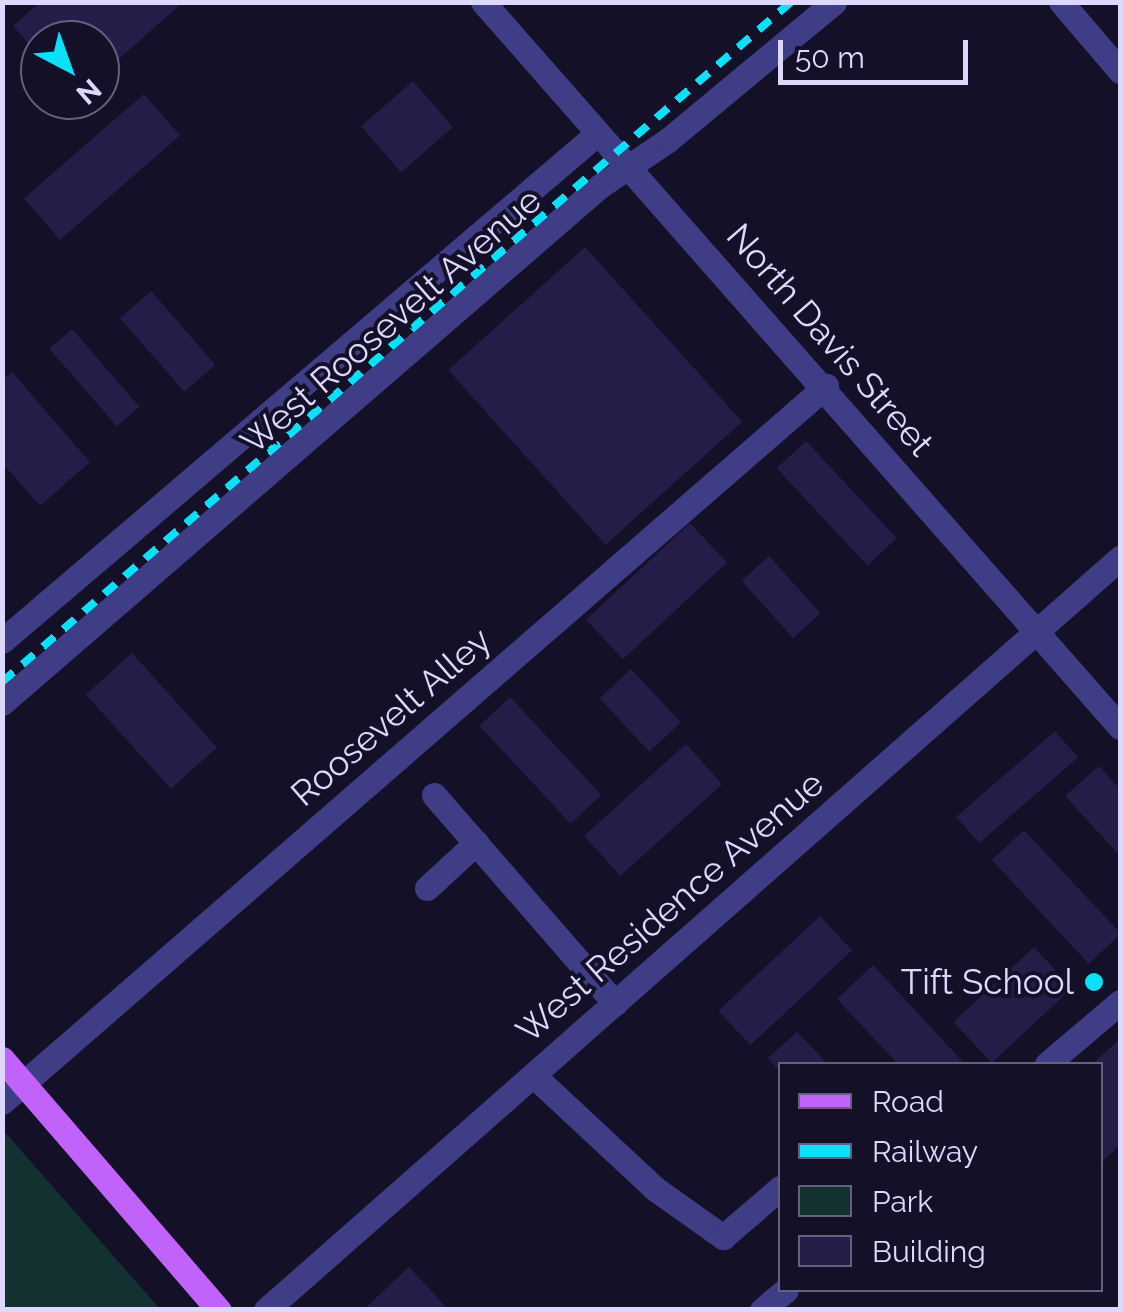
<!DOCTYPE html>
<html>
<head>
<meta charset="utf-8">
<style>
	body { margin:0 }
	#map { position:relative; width:1123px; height:1312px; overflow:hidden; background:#141027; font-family:Raleway,sans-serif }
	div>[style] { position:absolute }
	.green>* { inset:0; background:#133130 }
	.building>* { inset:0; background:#251d48; transform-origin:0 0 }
	.minor>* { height:25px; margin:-12.5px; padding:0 12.5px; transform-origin:12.5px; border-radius:12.5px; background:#3f3d85 }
	.major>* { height:25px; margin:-12.5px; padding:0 12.5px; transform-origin:12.5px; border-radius:12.5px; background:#c162fb }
	.rail>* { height:8px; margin-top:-4px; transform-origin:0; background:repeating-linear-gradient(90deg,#09e1f8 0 15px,transparent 0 27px) }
	.dots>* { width:28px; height:28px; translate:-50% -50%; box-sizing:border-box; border:5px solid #141027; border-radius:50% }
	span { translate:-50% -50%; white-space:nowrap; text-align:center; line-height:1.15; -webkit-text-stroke:8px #141027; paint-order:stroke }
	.street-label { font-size:35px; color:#dcd8fe }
	.poi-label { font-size:35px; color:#dcd8fe }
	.right { translate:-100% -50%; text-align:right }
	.frame { position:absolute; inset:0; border:5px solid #dcd8fe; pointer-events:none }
	.legend { position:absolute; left:778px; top:1062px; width:325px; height:230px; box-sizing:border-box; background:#141027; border:2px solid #64607d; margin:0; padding:12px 18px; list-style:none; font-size:30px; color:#dcd8fe }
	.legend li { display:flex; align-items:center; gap:20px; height:50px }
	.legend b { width:50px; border:2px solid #64607d }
	.north { position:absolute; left:20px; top:20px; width:100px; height:100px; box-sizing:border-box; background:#141027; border:2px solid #64607d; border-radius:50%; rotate:139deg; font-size:28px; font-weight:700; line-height:40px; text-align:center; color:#dcd8fe }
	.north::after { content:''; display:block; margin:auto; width:35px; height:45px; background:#09e1f8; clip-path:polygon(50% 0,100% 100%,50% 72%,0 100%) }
	.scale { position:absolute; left:778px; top:40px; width:190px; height:45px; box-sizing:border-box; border:5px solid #dcd8fe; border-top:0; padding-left:12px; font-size:30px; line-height:35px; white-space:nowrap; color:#dcd8fe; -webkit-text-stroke:8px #141027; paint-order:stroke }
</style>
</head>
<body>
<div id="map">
	<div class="green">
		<div style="clip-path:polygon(3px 1130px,160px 1309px,3px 1309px)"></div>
	</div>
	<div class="building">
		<div style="clip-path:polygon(40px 2px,183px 2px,100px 76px,100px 40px,40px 40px,40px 57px,13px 26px)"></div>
		<div style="left:413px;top:81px;width:61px;height:69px;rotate:49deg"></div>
		<div style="left:144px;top:94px;width:55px;height:159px;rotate:49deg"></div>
		<div style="left:585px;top:247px;width:235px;height:184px;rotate:48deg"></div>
		<div style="left:151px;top:291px;width:98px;height:41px;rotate:49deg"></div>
		<div style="left:72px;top:329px;width:103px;height:30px;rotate:49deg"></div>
		<div style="clip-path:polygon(12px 372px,90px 462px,40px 506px,2px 463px,2px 380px)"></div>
		<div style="left:806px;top:441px;width:133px;height:40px;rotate:47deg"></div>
		<div style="left:690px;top:523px;width:54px;height:142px;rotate:47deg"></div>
		<div style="left:769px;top:556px;width:77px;height:37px;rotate:48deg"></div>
		<div style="left:132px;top:653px;width:127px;height:62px;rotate:48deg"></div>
		<div style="left:631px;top:669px;width:73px;height:43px;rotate:47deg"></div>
		<div style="left:510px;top:697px;width:134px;height:42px;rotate:47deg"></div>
		<div style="left:1055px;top:731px;width:35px;height:131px;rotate:49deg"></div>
		<div style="left:686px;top:744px;width:54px;height:137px;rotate:48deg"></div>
		<div style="clip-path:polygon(1099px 766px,1120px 789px,1120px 856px,1065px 796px)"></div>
		<div style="left:1024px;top:830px;width:142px;height:44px;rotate:47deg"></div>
		<div style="left:820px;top:916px;width:47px;height:139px;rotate:47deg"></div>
		<div style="left:1034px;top:947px;width:56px;height:110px;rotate:47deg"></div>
		<div style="clip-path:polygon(873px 965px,965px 1064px,898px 1064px,837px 999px)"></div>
		<div style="clip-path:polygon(797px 1032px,828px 1064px,780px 1064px,780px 1072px,768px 1058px)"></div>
		<div style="clip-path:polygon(1120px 1039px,1120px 1145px,1100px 1164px,1100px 1064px,1092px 1064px)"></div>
		<div style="clip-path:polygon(409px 1267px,449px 1310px,363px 1310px)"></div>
	</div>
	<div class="minor">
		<div style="left:483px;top:2px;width:965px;rotate:48.7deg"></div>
		<div style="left:1061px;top:2px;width:91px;rotate:49.5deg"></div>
		<div style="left:2px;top:641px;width:783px;rotate:-40.44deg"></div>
		<div style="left:2px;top:703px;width:791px;rotate:-40.85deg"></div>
		<div style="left:600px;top:186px;width:82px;rotate:-34.1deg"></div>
		<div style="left:668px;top:140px;width:216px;rotate:-39.7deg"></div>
		<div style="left:434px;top:795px;width:276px;rotate:49deg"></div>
		<div style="left:427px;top:888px;width:67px;rotate:-42.6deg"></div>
		<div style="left:1047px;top:1064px;width:96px;rotate:-40.3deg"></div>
		<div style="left:533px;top:1075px;width:166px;rotate:43deg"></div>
		<div style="left:654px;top:1188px;width:85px;rotate:35.4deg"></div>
		<div style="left:723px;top:1237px;width:75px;rotate:-40.7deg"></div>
		<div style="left:2px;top:1102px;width:1092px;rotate:-40.99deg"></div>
		<div style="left:266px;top:1310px;width:1138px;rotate:-41.37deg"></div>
		<div style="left:762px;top:1310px;width:31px;rotate:-40deg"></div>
	</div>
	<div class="major">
		<div style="left:2px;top:1059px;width:332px;rotate:49.2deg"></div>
	</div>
	<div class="rail">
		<div style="left:2px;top:682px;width:1042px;rotate:-40.76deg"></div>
	</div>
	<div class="dots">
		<div style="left:1094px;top:982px;background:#09e1f8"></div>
	</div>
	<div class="street-label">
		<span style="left:391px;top:321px;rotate:-41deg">West Roosevelt Avenue</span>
		<span style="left:830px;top:340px;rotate:49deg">North Davis Street</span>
		<span style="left:391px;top:717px;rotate:-41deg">Roosevelt Alley</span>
		<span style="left:670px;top:907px;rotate:-41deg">West Residence Avenue</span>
	</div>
	<div class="poi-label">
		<span class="right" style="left:1074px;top:982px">Tift School</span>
	</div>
	<div class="frame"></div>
	<ul class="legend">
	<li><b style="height:12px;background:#c162fb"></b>Road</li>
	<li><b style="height:12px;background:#09e1f8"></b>Railway</li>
	<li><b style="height:28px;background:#133130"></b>Park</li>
	<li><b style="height:28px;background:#251d48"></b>Building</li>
	</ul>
	<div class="north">N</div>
	<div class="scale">50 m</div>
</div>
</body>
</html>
